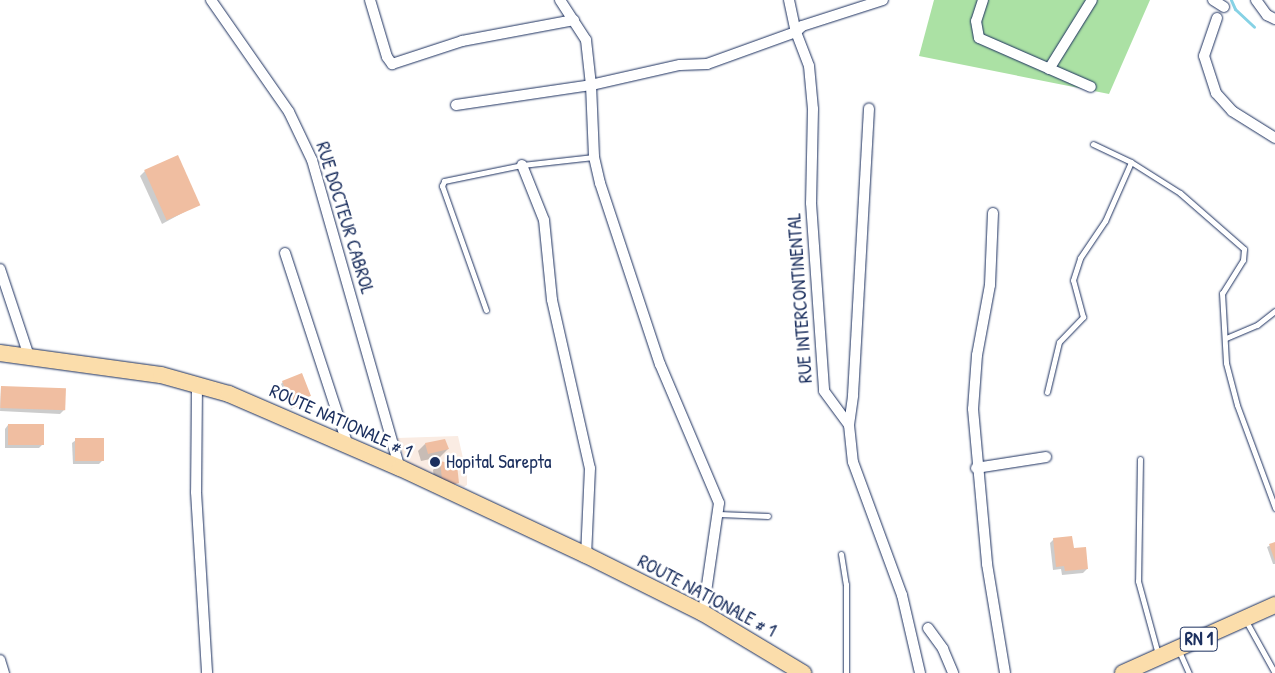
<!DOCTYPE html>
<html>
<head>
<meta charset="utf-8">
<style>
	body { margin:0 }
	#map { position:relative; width:1275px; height:673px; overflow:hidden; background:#fff; font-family:"Patrick Hand",sans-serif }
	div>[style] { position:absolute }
	.built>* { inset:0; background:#faece3 }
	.green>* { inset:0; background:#abe1a4 }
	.shadow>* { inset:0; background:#0003 }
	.stream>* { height:3px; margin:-1.5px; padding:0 1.5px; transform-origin:1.5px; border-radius:1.5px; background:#86d2e5 }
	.building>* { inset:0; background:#f0bea1; transform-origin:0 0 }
	.roads { filter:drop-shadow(0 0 1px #1b2f5e) drop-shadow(0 0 1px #1b2f5e) }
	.service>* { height:5px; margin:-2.5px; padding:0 2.5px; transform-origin:2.5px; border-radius:2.5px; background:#fff }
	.minor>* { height:10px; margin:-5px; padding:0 5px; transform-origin:5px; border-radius:5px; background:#fff }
	.primary>* { height:16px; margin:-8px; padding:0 8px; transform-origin:8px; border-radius:8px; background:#fbddab }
	.dots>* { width:14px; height:14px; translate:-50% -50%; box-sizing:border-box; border:2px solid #fff; border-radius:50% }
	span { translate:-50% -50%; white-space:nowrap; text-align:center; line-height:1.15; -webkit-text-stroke:5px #fff; paint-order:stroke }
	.shield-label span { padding:1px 4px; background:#fff; border:1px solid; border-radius:4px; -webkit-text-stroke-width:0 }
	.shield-label { font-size:18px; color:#1b2f5e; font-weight:700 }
	.street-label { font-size:19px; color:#1b2f5e }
	.poi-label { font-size:19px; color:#1b2f5e }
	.left { translate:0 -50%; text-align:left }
</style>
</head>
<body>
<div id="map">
	<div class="built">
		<div style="clip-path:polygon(458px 436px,467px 476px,467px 485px,464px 487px,408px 467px,397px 438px)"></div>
	</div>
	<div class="green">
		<div style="clip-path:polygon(934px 0,1150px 0,1109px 94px,919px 56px)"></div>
	</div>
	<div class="shadow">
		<div style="clip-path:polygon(145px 171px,199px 204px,162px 224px,140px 176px)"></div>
		<div style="clip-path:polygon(283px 382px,310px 396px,305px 399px,306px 402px,291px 409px,281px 384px)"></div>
		<div style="clip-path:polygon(1px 387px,64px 410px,60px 414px,0 411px)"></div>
		<div style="clip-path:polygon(8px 425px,43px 444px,39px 448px,5px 448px,5px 429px)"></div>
		<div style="clip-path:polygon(76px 440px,103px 460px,99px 464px,73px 464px,72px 443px)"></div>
		<div style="clip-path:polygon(425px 444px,448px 449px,440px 457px,421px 461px,418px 451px)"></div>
		<div style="clip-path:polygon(441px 462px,457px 482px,450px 490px,435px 487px,433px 470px)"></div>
		<div style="clip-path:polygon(1054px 539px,1087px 569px,1083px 573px,1062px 575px,1061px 569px,1053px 570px,1050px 543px)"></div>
		<div style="clip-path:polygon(1275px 543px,1275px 564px,1273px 564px,1267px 547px)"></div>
	</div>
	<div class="stream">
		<div style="left:1231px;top:0;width:10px;rotate:66deg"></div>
		<div style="left:1235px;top:9px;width:26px;rotate:43deg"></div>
	</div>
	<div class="building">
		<div style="left:178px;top:155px;width:55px;height:37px;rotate:66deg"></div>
		<div style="clip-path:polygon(302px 373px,311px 396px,306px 397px,308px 402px,293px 408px,282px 381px)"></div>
		<div style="left:1px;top:386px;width:65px;height:22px;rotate:2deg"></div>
		<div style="left:8px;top:424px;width:36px;height:21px"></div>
		<div style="left:75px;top:438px;width:29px;height:23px"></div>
		<div style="clip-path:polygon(445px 439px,449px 449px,428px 454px,425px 443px)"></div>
		<div style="clip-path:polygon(440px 461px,457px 465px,459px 483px,451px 485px,442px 479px)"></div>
		<div style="clip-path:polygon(1072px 536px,1074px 548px,1086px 547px,1088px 569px,1065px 571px,1064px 566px,1056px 567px,1053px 538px)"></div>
		<div style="clip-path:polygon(1275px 542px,1275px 561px,1269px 544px)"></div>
	</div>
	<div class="roads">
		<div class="service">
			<div style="left:1093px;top:144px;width:42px;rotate:25.3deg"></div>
			<div style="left:1131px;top:162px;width:58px;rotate:32.3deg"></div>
			<div style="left:1180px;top:193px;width:85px;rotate:41.2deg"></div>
			<div style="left:1244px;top:249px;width:11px;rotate:95deg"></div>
			<div style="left:1243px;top:260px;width:39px;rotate:122deg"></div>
			<div style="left:1222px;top:293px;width:70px;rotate:86.7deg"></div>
			<div style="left:1226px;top:363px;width:43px;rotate:75.3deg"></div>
			<div style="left:1237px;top:405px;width:110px;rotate:69.7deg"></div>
			<div style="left:486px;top:310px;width:132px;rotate:-109.5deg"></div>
			<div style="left:442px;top:186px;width:5px;rotate:-68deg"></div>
			<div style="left:444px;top:181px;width:80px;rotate:-11.6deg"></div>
			<div style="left:522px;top:165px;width:72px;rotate:-6.3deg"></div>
			<div style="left:1226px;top:338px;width:34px;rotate:-23deg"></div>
			<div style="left:1257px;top:325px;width:23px;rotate:-38deg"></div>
			<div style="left:1047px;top:392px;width:51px;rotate:-76.5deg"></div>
			<div style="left:1059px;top:342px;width:35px;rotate:-46deg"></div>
			<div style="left:1083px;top:317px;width:38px;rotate:-105deg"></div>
			<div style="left:1073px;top:280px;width:23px;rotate:-72deg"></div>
			<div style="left:1080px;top:258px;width:45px;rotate:-56deg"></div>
			<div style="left:1105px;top:221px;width:64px;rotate:-66.2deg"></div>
			<div style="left:1140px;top:459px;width:122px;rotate:90.9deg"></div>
			<div style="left:1138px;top:581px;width:76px;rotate:74.7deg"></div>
			<div style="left:719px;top:514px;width:49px;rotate:2.3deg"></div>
			<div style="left:841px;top:554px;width:30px;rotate:81deg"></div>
			<div style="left:846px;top:584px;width:89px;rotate:90deg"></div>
			<div style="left:1246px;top:621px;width:60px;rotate:60.9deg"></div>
			<div style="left:1179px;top:651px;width:24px;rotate:66deg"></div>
		</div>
		<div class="minor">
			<div style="left:211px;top:0;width:136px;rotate:55.1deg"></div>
			<div style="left:289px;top:112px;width:53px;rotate:64.4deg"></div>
			<div style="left:312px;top:160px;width:320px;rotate:74.1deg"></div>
			<div style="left:370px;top:0;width:59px;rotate:73.4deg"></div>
			<div style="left:387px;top:57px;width:9px;rotate:54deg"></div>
			<div style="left:392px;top:64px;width:74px;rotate:-18.2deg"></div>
			<div style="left:462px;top:41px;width:114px;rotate:-10.6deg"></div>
			<div style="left:560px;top:0;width:48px;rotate:57deg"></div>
			<div style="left:586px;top:40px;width:45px;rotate:83.7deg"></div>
			<div style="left:591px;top:85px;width:72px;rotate:87.6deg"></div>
			<div style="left:594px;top:157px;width:27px;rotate:77deg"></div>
			<div style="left:600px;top:183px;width:191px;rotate:71.7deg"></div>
			<div style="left:660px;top:364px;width:151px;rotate:67deg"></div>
			<div style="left:719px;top:503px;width:111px;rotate:98.3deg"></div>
			<div style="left:789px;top:0;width:33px;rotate:78deg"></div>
			<div style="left:796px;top:32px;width:36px;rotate:69deg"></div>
			<div style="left:809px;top:66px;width:43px;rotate:84.7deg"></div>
			<div style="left:813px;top:109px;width:94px;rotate:91.2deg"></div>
			<div style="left:811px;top:203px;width:188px;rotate:86deg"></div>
			<div style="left:824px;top:391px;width:42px;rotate:53.7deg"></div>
			<div style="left:849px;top:425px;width:37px;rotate:84deg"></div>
			<div style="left:853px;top:462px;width:142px;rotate:69.8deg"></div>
			<div style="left:902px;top:595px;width:80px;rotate:77deg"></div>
			<div style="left:983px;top:0;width:22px;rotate:108deg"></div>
			<div style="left:976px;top:21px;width:17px;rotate:80deg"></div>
			<div style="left:979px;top:38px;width:122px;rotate:23.6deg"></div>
			<div style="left:1213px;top:0;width:13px;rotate:32deg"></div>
			<div style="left:1256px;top:0;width:19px;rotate:54deg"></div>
			<div style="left:1267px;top:15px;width:9px;rotate:27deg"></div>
			<div style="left:1217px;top:18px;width:40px;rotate:108.9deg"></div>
			<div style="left:1204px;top:56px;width:39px;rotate:72deg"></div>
			<div style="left:1216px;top:93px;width:24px;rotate:48deg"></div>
			<div style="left:1232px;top:111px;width:51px;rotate:32.1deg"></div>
			<div style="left:1049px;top:69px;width:81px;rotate:-58.1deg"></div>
			<div style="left:456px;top:105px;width:136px;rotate:-8.4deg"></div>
			<div style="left:591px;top:85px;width:91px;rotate:-12.7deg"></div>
			<div style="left:680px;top:65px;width:27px;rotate:-2deg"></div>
			<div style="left:707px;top:64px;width:95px;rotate:-19.8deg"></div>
			<div style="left:796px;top:32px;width:8px;rotate:-45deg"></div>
			<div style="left:802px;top:26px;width:85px;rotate:-17.8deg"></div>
			<div style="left:522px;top:165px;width:59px;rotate:68.2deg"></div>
			<div style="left:544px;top:220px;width:80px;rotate:84.3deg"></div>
			<div style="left:552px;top:300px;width:172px;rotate:77.3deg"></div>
			<div style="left:590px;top:468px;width:87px;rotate:92.6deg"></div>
			<div style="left:993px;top:213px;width:72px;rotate:92.4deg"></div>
			<div style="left:990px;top:285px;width:71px;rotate:100.5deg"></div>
			<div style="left:977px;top:355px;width:54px;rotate:94.2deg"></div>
			<div style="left:973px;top:409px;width:156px;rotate:84.8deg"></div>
			<div style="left:987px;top:564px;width:110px;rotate:80.6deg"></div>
			<div style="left:285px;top:253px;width:203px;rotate:71.9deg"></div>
			<div style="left:0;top:269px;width:92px;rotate:71.6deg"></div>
			<div style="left:197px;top:385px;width:107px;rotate:90.5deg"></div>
			<div style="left:196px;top:492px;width:181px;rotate:86.5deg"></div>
			<div style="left:849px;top:425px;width:30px;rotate:-82deg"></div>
			<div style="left:853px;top:395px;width:287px;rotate:-86.8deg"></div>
			<div style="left:976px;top:468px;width:71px;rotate:-8.9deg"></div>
			<div style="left:928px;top:628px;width:26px;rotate:54deg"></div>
			<div style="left:943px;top:649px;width:26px;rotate:67deg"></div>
			<div style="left:0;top:660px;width:14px;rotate:73deg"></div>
		</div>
		<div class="primary">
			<div style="left:0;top:353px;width:162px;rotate:7.8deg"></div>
			<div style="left:161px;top:375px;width:71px;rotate:15.6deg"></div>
			<div style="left:229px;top:394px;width:186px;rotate:23.4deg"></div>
			<div style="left:400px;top:468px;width:205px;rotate:25.1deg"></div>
			<div style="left:586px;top:555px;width:131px;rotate:26.4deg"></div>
			<div style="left:703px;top:613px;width:117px;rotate:31deg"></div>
			<div style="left:1123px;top:673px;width:167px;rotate:-24.1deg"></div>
		</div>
	</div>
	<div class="dots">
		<div style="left:435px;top:462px;background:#1b2f5e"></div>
	</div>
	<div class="shield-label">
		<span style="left:1199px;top:639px">RN 1</span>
	</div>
	<div class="street-label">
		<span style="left:345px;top:218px;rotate:73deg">RUE DOCTEUR CABROL</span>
		<span style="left:800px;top:298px;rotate:-94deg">RUE INTERCONTINENTAL</span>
		<span style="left:341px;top:421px;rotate:24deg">ROUTE NATIONALE # 1</span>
		<span style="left:707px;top:596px;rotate:28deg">ROUTE NATIONALE # 1</span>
	</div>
	<div class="poi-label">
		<span class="left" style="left:446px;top:462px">Hopital Sarepta</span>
	</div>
</div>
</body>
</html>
